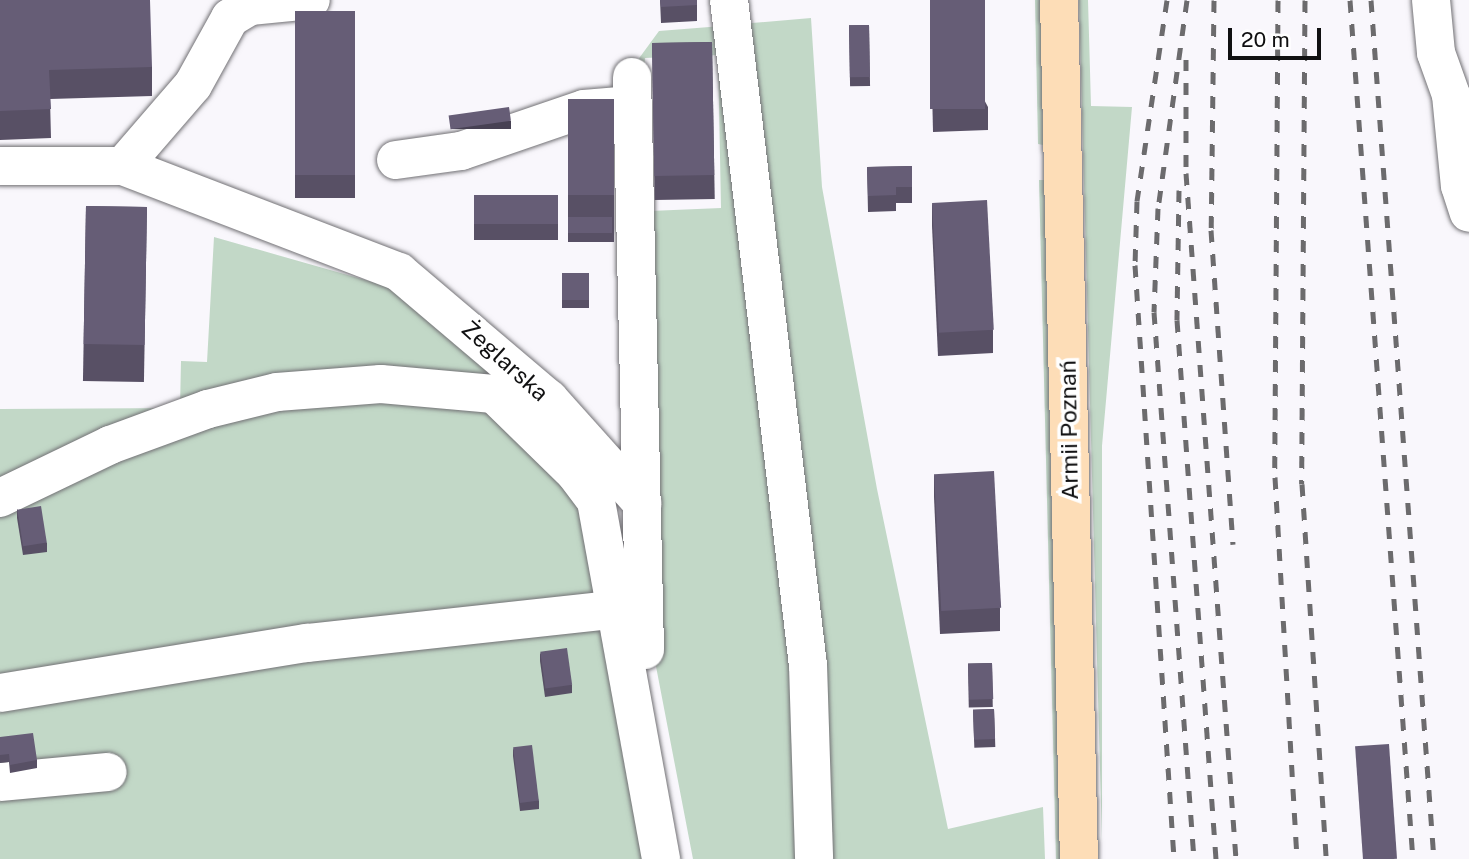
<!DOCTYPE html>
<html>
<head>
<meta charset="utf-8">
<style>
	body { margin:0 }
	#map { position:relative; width:1469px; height:859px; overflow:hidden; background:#f9f7fc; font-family:"Public Sans",sans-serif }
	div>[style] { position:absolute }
	.green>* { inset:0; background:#c2d8c7 }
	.roads { filter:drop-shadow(0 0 2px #727175) drop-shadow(0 0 2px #727175) }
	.minor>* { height:38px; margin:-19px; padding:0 19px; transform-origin:19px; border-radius:19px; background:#fff }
	.major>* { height:38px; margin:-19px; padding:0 19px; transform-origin:19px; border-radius:19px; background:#fdddb7 }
	.rail>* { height:5px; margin-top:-2.5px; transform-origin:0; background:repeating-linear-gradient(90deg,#6c6b6d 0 12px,transparent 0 24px) }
	.wall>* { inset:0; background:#585065; transform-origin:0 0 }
	.shaded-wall>* { inset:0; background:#474153; transform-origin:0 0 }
	.building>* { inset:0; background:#665d76; transform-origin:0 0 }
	span { translate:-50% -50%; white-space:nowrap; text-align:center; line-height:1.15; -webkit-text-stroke:7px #fff; paint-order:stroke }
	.street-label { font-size:23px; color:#101011 }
	.scale { position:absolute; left:1228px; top:28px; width:93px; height:32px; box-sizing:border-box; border:4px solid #101011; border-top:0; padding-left:9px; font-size:21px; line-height:24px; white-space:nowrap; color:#101011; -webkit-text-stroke:5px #fff; paint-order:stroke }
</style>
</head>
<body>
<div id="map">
	<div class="green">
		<div style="clip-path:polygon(1035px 0,1041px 0,1043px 145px,1038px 144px)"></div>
		<div style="clip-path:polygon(1079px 0,1088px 0,1091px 106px,1132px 107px,1102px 446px,1102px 842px)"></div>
		<div style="clip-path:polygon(811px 18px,822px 187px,877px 489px,948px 829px,1043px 807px,1045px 859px,829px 859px,740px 24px)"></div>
		<div style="clip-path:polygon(722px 26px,796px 650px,803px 859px,693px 859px,654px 656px,650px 211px,721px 208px,718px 55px,645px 58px,644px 72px,629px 72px,659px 31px)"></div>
		<div style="clip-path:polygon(1039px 180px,1044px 180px,1060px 859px,1056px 859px)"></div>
		<div style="clip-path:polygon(214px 237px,390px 287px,484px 366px,577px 465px,670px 859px,0 859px,0 409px,180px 408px,181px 361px,207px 362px)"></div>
	</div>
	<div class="roads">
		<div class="minor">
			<div style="left:729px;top:0;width:670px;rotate:83.23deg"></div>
			<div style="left:808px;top:665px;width:194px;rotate:88.2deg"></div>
			<div style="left:1431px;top:0;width:53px;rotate:84.6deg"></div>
			<div style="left:1436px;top:53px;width:45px;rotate:70.3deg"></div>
			<div style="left:1451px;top:95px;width:91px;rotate:84.4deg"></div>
			<div style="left:1460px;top:186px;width:28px;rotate:72deg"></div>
			<div style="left:632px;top:77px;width:573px;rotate:88.7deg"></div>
			<div style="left:396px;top:160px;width:66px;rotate:-7.9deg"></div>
			<div style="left:461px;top:151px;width:130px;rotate:-18.9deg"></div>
			<div style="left:584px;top:109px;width:36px;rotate:-5deg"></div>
			<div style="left:0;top:166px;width:123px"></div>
			<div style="left:123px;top:166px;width:296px;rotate:21deg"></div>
			<div style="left:399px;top:272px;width:197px;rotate:40.3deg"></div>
			<div style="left:549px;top:399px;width:140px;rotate:48.2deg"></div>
			<div style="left:123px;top:166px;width:107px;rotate:-49.2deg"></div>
			<div style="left:193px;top:85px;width:77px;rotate:-61.1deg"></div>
			<div style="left:230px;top:18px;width:23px;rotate:-31deg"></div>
			<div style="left:250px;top:6px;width:61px;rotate:-5.6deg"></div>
			<div style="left:0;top:498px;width:122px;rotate:-25.7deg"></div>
			<div style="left:110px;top:445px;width:104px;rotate:-20.2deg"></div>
			<div style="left:208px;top:409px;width:71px;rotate:-13.8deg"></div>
			<div style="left:277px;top:392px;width:104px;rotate:-4.4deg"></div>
			<div style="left:381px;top:384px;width:113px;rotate:5.1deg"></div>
			<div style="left:494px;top:394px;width:113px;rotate:44.3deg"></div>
			<div style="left:575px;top:473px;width:35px;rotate:53deg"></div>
			<div style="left:596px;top:501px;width:364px;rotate:79.7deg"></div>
			<div style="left:0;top:693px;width:311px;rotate:-9.3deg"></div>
			<div style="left:307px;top:643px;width:313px;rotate:-6.2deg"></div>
			<div style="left:0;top:782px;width:108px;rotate:-5.3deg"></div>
		</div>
		<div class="major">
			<div style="left:1059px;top:0;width:859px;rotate:88.67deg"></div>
		</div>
	</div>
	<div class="rail">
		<div style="left:1167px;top:0;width:203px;rotate:98.5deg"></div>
		<div style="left:1137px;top:201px;width:64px;rotate:91.8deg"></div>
		<div style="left:1135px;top:265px;width:595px;rotate:86.24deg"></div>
		<div style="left:1187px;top:0;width:210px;rotate:97.9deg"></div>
		<div style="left:1158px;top:208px;width:104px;rotate:92.2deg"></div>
		<div style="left:1154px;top:312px;width:548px;rotate:85.82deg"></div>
		<div style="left:1214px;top:0;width:230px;rotate:90.7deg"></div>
		<div style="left:1211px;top:230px;width:315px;rotate:86deg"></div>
		<div style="left:1278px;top:0;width:477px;rotate:90.4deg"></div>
		<div style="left:1275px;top:477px;width:383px;rotate:86.7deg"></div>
		<div style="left:1305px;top:0;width:484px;rotate:90.4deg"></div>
		<div style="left:1302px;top:484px;width:376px;rotate:86.3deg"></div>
		<div style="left:1350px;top:0;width:861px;rotate:85.81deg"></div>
		<div style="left:1371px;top:0;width:861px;rotate:85.81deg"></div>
		<div style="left:1186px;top:59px;width:114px;rotate:90deg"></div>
		<div style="left:1186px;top:173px;width:688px;rotate:85.83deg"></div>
		<div style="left:1179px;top:190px;width:130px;rotate:90.9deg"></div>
		<div style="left:1177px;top:320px;width:540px;rotate:85.86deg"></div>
	</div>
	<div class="wall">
		<div style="clip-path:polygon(0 0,152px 67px,152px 96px,50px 99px,51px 138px,0 140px)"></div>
		<div style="clip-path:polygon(660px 0,699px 0,697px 0,697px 21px,661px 23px)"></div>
		<div style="clip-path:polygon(930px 0,988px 107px,988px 130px,933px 132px)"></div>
		<div style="left:295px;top:11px;width:60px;height:187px"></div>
		<div style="left:869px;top:25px;width:61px;height:20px;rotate:89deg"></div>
		<div style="left:712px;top:42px;width:157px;height:60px;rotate:89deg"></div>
		<div style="left:568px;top:99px;width:46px;height:143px"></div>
		<div style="clip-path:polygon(912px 166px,912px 203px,896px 203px,896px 211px,868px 212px,867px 167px)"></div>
		<div style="left:474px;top:195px;width:84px;height:45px"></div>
		<div style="clip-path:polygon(932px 203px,993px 330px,993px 353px,938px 356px,932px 226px)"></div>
		<div style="left:86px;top:206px;width:61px;height:175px;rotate:1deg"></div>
		<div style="left:589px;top:273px;width:35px;height:27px;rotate:90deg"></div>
		<div style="clip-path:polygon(934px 474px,1000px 608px,1000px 631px,940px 634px,934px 497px)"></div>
		<div style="clip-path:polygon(17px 509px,47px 543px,47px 552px,23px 555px,17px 518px)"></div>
		<div style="clip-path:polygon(540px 653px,572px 685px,572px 693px,545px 697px,540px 661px)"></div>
		<div style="left:992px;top:663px;width:44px;height:24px;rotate:89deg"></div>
		<div style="left:994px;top:709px;width:38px;height:21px;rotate:88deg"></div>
		<div style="clip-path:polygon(0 737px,37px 760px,37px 768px,10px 773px,9px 762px,0 763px)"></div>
		<div style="clip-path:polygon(513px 748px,539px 801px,539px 809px,520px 811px,513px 756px)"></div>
	</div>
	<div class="shaded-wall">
		<div style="left:511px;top:121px;width:8px;height:60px;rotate:90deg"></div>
	</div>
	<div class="building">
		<div style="clip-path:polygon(0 0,150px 0,152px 67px,49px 70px,51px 109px,0 111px)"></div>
		<div style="clip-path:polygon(660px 0,697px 0,697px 5px,661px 7px)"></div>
		<div style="left:930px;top:0;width:55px;height:109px"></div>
		<div style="left:295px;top:11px;width:60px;height:164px"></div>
		<div style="left:869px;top:25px;width:52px;height:20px;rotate:89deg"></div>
		<div style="left:712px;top:42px;width:133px;height:60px;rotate:89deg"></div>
		<div style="left:568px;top:99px;width:46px;height:96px"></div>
		<div style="left:509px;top:107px;width:14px;height:61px;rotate:82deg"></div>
		<div style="clip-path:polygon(912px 166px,912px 187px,896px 187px,896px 195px,868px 196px,867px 167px)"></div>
		<div style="left:474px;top:195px;width:84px;height:29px"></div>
		<div style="left:987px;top:200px;width:130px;height:55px;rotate:87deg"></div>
		<div style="left:86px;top:206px;width:61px;height:138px;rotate:1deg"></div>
		<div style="left:568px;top:217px;width:44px;height:16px"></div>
		<div style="left:589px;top:273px;width:27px;height:27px;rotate:90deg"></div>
		<div style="left:994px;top:471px;width:137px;height:60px;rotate:87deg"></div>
		<div style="left:41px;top:506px;width:37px;height:24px;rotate:81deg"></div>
		<div style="left:567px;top:648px;width:37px;height:27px;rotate:82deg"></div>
		<div style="left:992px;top:663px;width:36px;height:24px;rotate:88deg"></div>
		<div style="left:994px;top:709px;width:30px;height:21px;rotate:88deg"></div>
		<div style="clip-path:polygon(33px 733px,37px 760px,10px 765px,9px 754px,0 755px,0 737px)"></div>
		<div style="left:1389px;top:744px;width:115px;height:34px;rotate:86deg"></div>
		<div style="left:532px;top:745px;width:56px;height:19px;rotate:83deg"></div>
	</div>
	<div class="street-label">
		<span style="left:505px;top:361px;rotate:42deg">Żeglarska</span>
		<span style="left:1069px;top:430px;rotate:-91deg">Armii Poznań</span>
	</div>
	<div class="scale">20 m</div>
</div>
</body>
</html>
